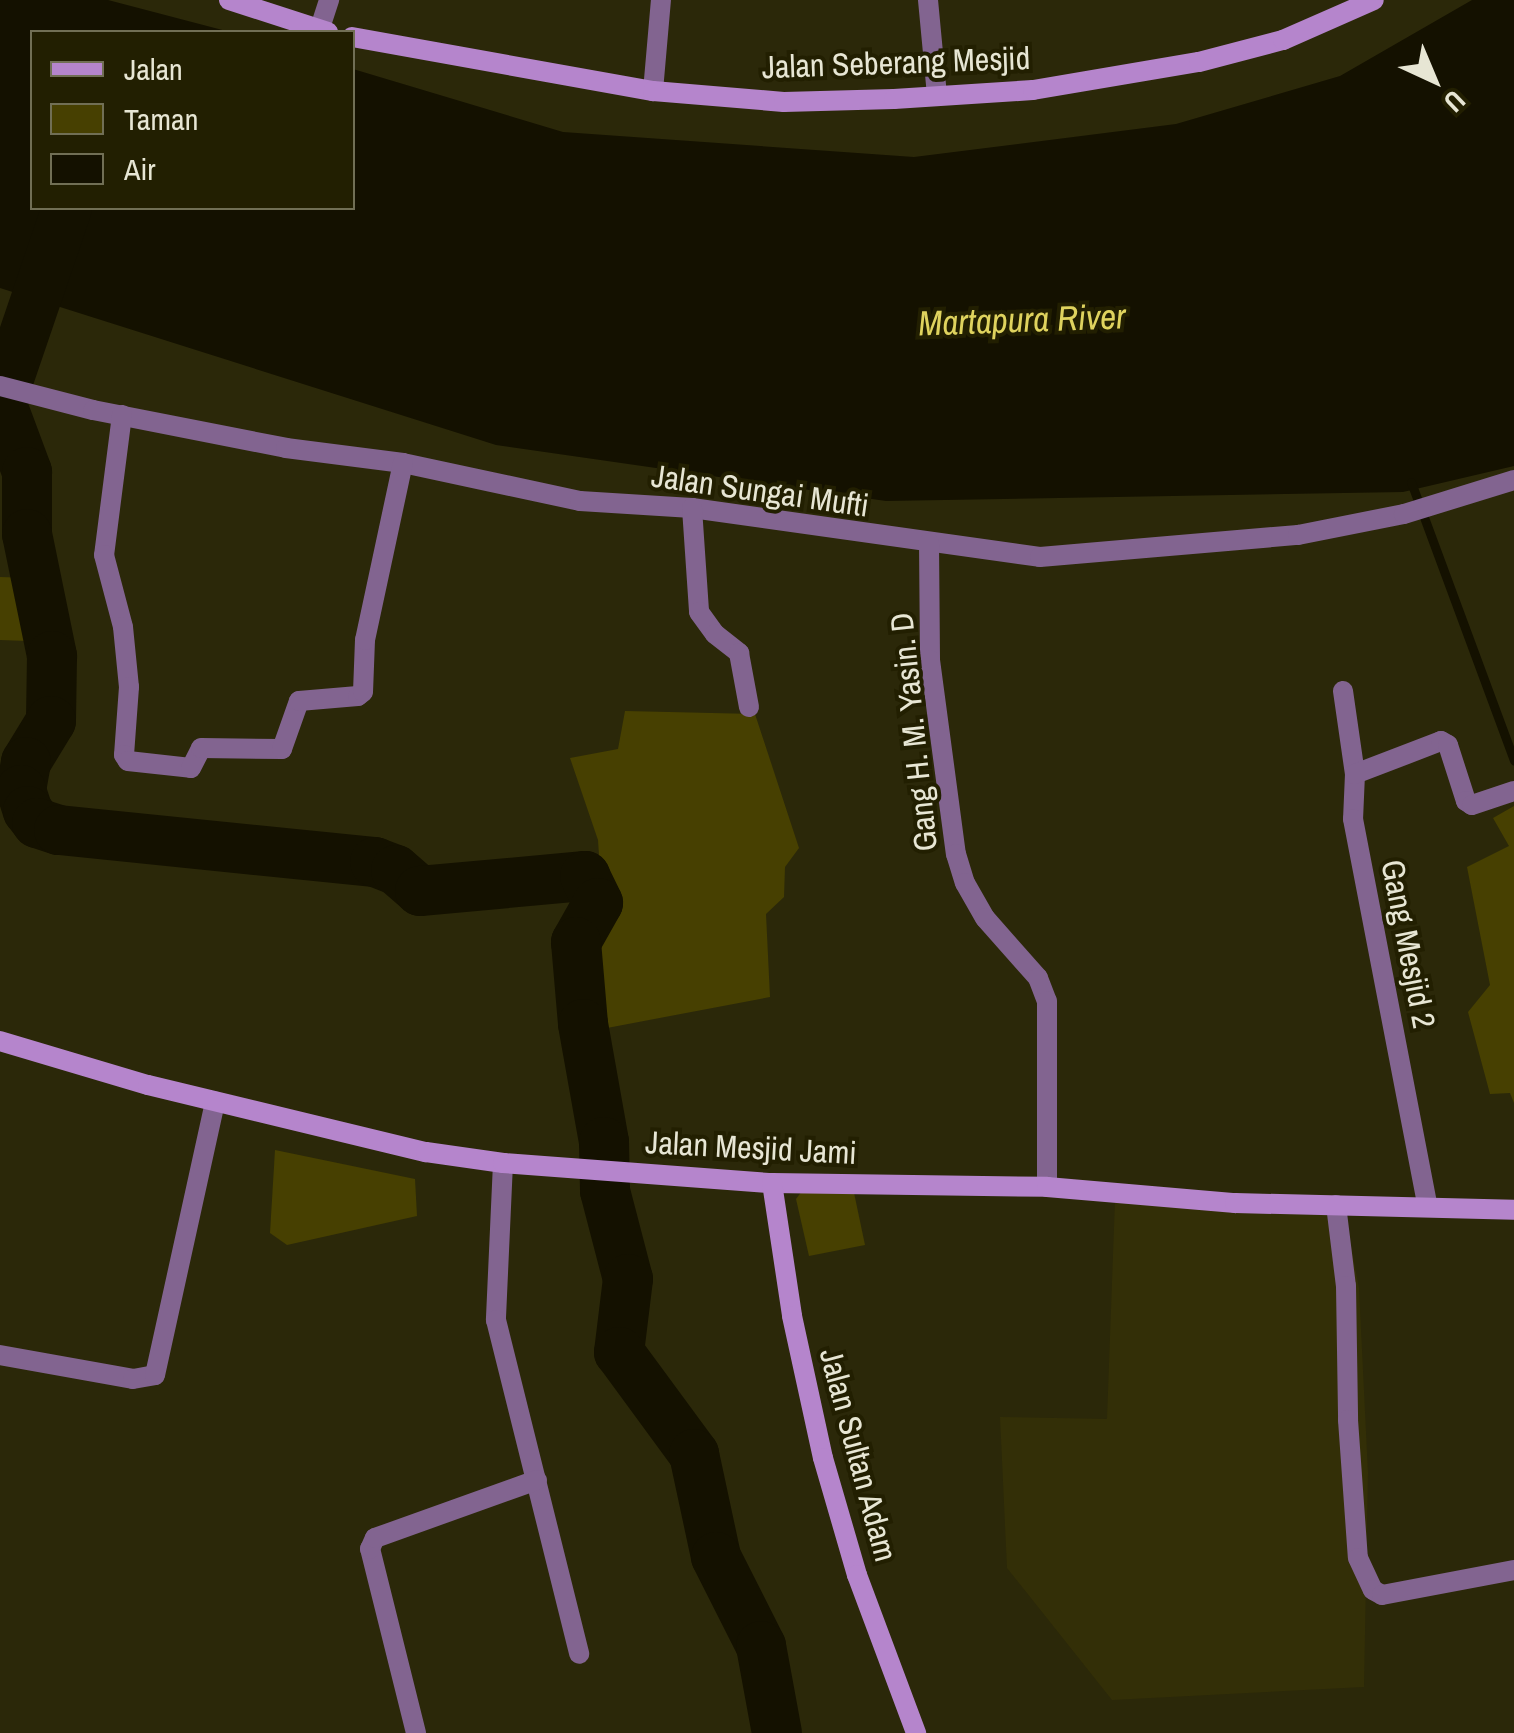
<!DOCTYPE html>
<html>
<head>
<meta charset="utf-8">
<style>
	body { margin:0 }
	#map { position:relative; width:1514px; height:1733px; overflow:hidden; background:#2b2809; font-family:"Archivo Narrow",sans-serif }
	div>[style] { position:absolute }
	.built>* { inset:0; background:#332f07 }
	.green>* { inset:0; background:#474001; transform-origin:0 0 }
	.water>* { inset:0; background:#141100 }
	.stream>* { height:9px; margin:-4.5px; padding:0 4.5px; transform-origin:4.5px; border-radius:4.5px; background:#141100 }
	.river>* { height:50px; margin:-25px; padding:0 25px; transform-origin:25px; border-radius:25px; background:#141100 }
	.street>* { height:20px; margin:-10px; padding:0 10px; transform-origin:10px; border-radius:10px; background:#826490 }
	.secondary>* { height:20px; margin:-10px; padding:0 10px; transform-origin:10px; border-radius:10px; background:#b585cc }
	span { translate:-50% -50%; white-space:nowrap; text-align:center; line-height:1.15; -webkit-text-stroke:8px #221f01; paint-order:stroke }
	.street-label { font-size:32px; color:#e7e6d4 }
	.water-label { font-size:35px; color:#dfd35e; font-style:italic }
	.legend { position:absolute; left:30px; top:30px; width:325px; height:180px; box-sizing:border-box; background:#221f01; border:2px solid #716f55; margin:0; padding:12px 18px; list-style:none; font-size:30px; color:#e7e6d4 }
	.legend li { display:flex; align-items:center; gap:20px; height:50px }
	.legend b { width:50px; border:2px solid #716f55 }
	.north { position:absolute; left:1384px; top:30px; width:100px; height:100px; -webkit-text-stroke:8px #221f01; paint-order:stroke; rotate:136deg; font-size:28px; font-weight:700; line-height:40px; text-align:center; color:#e7e6d4 }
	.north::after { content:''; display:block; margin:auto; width:35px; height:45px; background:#e7e6d4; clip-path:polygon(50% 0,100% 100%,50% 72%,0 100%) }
</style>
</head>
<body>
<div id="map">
	<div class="built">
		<div style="clip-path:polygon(1115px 1200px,1345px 1214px,1359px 1288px,1368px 1473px,1364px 1687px,1112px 1700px,1007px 1568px,1000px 1417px,1107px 1419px)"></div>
	</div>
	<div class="green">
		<div style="left:0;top:577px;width:30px;height:63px;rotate:2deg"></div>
		<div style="clip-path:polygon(625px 711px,755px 714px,799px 848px,785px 867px,784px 897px,766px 914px,770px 997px,607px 1028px,584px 927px,602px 901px,598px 840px,570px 758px,618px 749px)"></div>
		<div style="clip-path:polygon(1514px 806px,1514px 1103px,1510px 1093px,1490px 1094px,1468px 1012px,1490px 985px,1467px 867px,1509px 846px,1493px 818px)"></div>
		<div style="clip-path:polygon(275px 1150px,415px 1179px,417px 1216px,287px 1245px,270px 1233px)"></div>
		<div style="clip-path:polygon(853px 1188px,865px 1245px,809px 1256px,796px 1199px,802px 1191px)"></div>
	</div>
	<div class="water">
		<div style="clip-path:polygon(0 0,108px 0,230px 32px,32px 32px,32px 208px,352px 208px,353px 69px,563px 132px,914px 157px,1176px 124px,1340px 76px,1472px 0,1514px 0,1514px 466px,1403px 492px,886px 501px,496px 445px,0 288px)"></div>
	</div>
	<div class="stream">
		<div style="left:1411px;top:482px;width:297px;rotate:69.7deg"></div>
	</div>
	<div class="river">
		<div style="left:67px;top:208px;width:205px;rotate:108.8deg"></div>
		<div style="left:1px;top:402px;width:75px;rotate:69.6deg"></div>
		<div style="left:27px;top:472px;width:62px;rotate:90deg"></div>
		<div style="left:27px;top:534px;width:125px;rotate:78.4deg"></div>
		<div style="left:52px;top:656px;width:65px;rotate:90.9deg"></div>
		<div style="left:51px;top:721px;width:48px;rotate:121.4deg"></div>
		<div style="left:26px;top:762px;width:28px;rotate:100deg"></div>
		<div style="left:21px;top:790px;width:22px;rotate:72deg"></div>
		<div style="left:28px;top:811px;width:15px;rotate:53deg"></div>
		<div style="left:37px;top:823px;width:23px;rotate:18deg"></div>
		<div style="left:59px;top:830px;width:318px;rotate:5.8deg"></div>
		<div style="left:375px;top:862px;width:22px;rotate:21deg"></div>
		<div style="left:396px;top:870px;width:32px;rotate:41deg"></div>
		<div style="left:420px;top:891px;width:166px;rotate:-5.2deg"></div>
		<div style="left:585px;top:876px;width:30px;rotate:64deg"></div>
		<div style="left:598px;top:903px;width:45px;rotate:119.4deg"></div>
		<div style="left:576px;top:942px;width:82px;rotate:85.1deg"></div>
		<div style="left:583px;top:1024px;width:120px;rotate:79.9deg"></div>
		<div style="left:604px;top:1142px;width:49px;rotate:88.8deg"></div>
		<div style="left:605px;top:1191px;width:91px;rotate:75.4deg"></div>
		<div style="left:628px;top:1279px;width:74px;rotate:97deg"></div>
		<div style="left:619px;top:1352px;width:127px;rotate:53.7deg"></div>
		<div style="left:694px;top:1454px;width:105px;rotate:77.9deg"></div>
		<div style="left:716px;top:1557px;width:100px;rotate:63.2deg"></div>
		<div style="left:761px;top:1646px;width:88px;rotate:79.6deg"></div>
	</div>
	<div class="street">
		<div style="left:928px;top:0;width:96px;rotate:84.6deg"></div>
		<div style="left:319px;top:31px;width:33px;rotate:-72deg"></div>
		<div style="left:653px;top:91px;width:91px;rotate:-85deg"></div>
		<div style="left:0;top:386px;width:96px;rotate:14.5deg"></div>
		<div style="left:93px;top:410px;width:197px;rotate:11.1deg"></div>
		<div style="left:286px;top:448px;width:118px;rotate:7.3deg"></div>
		<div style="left:403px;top:463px;width:181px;rotate:12.1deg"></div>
		<div style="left:580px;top:501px;width:112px;rotate:3.6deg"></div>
		<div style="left:692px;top:508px;width:351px;rotate:8deg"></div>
		<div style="left:1040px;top:557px;width:259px;rotate:-4.9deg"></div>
		<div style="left:1298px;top:535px;width:108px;rotate:-11.2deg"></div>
		<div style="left:1404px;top:514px;width:115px;rotate:-17.2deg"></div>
		<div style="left:122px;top:415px;width:141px;rotate:97.3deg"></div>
		<div style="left:104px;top:555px;width:74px;rotate:75.2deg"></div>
		<div style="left:123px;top:627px;width:60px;rotate:84.3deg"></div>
		<div style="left:129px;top:687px;width:68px;rotate:94.2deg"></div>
		<div style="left:124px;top:755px;width:7px;rotate:56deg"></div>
		<div style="left:128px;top:761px;width:63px;rotate:6.3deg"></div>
		<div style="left:191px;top:768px;width:22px;rotate:-63deg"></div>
		<div style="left:201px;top:748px;width:81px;rotate:0.7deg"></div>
		<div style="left:282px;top:749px;width:51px;rotate:-70.5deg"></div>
		<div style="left:299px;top:701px;width:59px;rotate:-4.8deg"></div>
		<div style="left:358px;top:696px;width:6px;rotate:-39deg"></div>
		<div style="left:363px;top:692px;width:52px;rotate:-87.8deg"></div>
		<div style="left:365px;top:640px;width:181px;rotate:-77.9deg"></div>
		<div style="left:692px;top:508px;width:104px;rotate:86.1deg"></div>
		<div style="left:699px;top:612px;width:27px;rotate:54deg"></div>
		<div style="left:715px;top:634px;width:31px;rotate:38deg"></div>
		<div style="left:739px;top:653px;width:55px;rotate:79.5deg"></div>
		<div style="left:929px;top:543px;width:117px;rotate:89.5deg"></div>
		<div style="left:930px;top:660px;width:196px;rotate:82.4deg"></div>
		<div style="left:956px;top:854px;width:30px;rotate:73deg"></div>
		<div style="left:965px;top:883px;width:40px;rotate:60.3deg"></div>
		<div style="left:985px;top:918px;width:80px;rotate:48.5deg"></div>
		<div style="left:1038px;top:978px;width:25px;rotate:69deg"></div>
		<div style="left:1047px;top:1001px;width:186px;rotate:90deg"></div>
		<div style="left:1343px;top:691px;width:84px;rotate:81.8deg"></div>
		<div style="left:1355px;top:774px;width:45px;rotate:92.5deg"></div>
		<div style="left:1353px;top:819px;width:395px;rotate:79.1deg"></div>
		<div style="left:1355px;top:774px;width:92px;rotate:-21deg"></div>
		<div style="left:1441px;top:741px;width:8px;rotate:30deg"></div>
		<div style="left:1448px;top:745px;width:59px;rotate:72.2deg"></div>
		<div style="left:1466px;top:801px;width:7px;rotate:34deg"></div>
		<div style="left:1472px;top:805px;width:44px;rotate:-18.4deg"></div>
		<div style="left:503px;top:1163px;width:157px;rotate:92.6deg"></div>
		<div style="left:496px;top:1320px;width:344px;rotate:76deg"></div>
		<div style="left:1336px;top:1205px;width:82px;rotate:83deg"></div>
		<div style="left:1346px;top:1286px;width:134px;rotate:89.1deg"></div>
		<div style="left:1348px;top:1420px;width:138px;rotate:85.9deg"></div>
		<div style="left:1358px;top:1558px;width:35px;rotate:65deg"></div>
		<div style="left:1373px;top:1590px;width:10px;rotate:29deg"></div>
		<div style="left:1382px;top:1595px;width:134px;rotate:-10.7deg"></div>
		<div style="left:0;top:1355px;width:135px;rotate:10.2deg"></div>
		<div style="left:133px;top:1379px;width:22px;rotate:-10deg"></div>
		<div style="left:155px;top:1375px;width:280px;rotate:-77.6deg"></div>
		<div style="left:416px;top:1733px;width:190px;rotate:-104deg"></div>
		<div style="left:370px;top:1549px;width:12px;rotate:-66deg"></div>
		<div style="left:375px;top:1538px;width:172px;rotate:-19.7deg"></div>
	</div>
	<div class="secondary">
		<div style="left:229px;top:0;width:104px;rotate:17.9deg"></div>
		<div style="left:352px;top:37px;width:306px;rotate:10.2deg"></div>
		<div style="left:653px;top:91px;width:131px;rotate:4.8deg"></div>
		<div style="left:784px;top:102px;width:110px;rotate:-1.6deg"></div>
		<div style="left:894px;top:99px;width:139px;rotate:-3.7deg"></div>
		<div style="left:1033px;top:90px;width:168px;rotate:-9.6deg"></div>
		<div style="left:1199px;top:62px;width:87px;rotate:-14.7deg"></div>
		<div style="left:1283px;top:40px;width:99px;rotate:-23.7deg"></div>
		<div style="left:0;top:1041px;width:154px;rotate:16.6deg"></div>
		<div style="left:148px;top:1085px;width:286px;rotate:13.6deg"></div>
		<div style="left:426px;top:1152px;width:78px;rotate:8.1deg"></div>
		<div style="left:503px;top:1163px;width:270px;rotate:4.3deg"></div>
		<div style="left:772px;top:1183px;width:275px;rotate:0.8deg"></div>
		<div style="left:1047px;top:1187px;width:189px;rotate:4.9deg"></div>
		<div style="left:1235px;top:1203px;width:279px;rotate:1.4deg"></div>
		<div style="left:772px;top:1183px;width:134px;rotate:81.4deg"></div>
		<div style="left:792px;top:1316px;width:145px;rotate:77.7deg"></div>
		<div style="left:823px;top:1458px;width:122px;rotate:73.8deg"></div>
		<div style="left:857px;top:1575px;width:169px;rotate:69.5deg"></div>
	</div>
	<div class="street-label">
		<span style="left:896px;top:63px;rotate:-2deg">Jalan Seberang Mesjid</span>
		<span style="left:760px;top:491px;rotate:8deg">Jalan Sungai Mufti</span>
		<span style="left:914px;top:732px;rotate:-96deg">Gang H. M. Yasin. D</span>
		<span style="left:1408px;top:944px;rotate:79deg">Gang Mesjid 2</span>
		<span style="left:751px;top:1148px;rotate:3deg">Jalan Mesjid Jami</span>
		<span style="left:858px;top:1455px;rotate:75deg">Jalan Sultan Adam</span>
	</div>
	<div class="water-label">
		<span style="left:1022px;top:320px;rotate:-2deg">Martapura River</span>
	</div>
	<ul class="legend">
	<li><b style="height:12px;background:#b585cc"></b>Jalan</li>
	<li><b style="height:28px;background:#474001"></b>Taman</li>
	<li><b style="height:28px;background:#141100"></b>Air</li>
	</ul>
	<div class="north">U</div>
</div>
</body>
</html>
